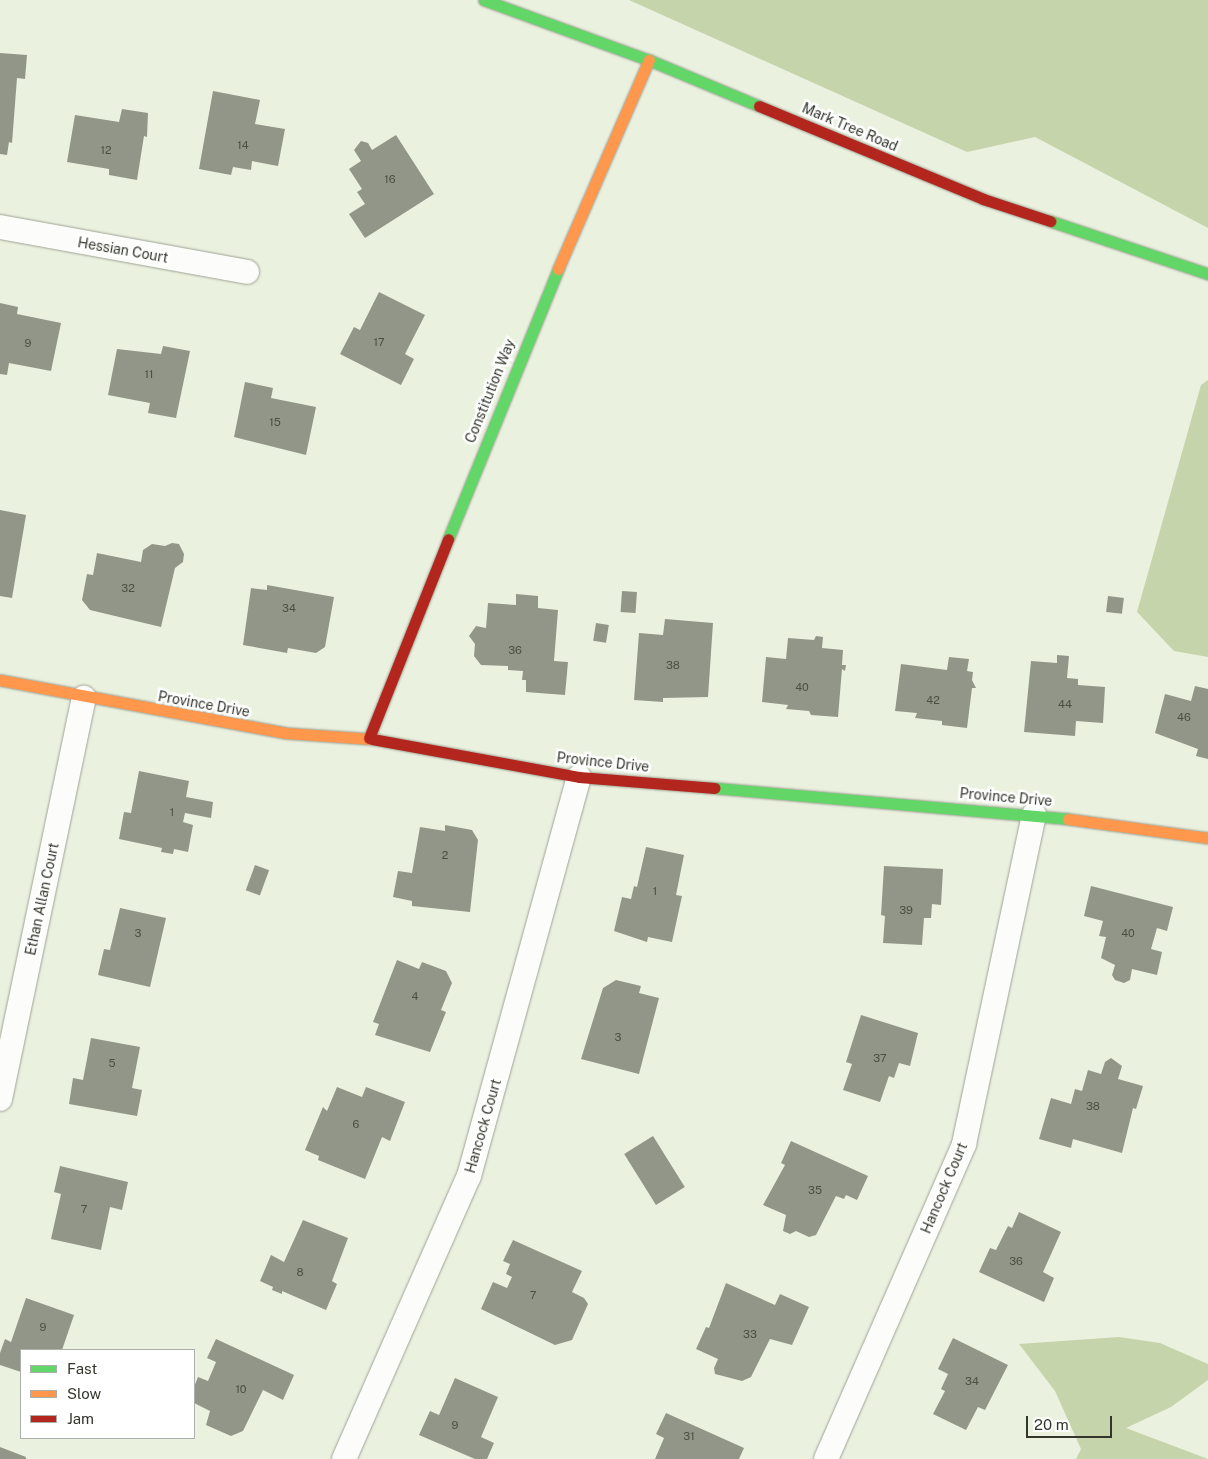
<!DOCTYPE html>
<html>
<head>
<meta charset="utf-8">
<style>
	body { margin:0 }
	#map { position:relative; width:1208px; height:1459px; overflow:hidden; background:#ebf1df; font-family:"Public Sans",sans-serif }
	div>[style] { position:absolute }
	.forest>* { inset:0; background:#c6d4ab }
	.building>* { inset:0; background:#929689; transform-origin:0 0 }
	.roads { filter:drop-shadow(0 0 1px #9fa396) drop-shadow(0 0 1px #9fa396) }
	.street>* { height:24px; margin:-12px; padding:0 12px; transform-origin:12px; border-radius:12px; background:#fcfdfa }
	.fast>* { height:11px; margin:-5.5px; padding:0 5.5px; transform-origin:5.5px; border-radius:5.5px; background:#63d668 }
	.slow>* { height:11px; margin:-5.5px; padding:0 5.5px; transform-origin:5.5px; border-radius:5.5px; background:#ff974d }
	.jam>* { height:11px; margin:-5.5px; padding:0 5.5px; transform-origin:5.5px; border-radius:5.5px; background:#b3261e }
	span { translate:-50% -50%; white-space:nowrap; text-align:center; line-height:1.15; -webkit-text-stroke:5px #fff; paint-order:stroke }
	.number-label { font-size:11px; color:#4b4f42 }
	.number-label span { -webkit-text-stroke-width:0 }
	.street-label { font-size:14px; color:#33372b }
	.legend { position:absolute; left:20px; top:1349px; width:175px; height:90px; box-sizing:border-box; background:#fff; border:1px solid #adafaa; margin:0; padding:6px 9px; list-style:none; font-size:15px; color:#33372b }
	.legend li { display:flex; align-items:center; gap:10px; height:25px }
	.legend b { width:25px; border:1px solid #adafaa }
	.scale { position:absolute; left:1026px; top:1416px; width:86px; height:22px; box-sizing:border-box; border:2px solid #33372b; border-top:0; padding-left:6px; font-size:15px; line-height:18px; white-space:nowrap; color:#33372b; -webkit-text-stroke:4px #fff; paint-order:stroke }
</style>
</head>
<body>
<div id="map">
	<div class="forest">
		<div style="clip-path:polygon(629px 0,1208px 0,1208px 228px,1035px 137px,967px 152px)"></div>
		<div style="clip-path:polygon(1208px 380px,1208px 657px,1174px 651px,1137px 612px,1201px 385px)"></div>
		<div style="clip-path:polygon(1119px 1337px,1160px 1343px,1208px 1364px,1208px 1380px,1171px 1407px,1126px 1428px,1208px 1459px,1076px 1459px,1081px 1449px,1055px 1391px,1019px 1344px)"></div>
	</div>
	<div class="building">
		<div style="clip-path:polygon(0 53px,27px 55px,25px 79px,17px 78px,12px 143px,9px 142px,7px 155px,0 154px)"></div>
		<div style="clip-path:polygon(213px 91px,260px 100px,255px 124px,285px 129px,278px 166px,252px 161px,251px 170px,233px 167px,231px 175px,199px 169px)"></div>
		<div style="clip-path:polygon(122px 109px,148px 113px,147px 137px,144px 136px,137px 180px,109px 175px,109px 169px,67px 162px,75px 115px,119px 122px)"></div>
		<div style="clip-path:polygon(396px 135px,434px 194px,365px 238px,349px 214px,365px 204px,357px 192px,362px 189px,349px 169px,361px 161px,354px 150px,361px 141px,368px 143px,372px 150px)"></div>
		<div style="clip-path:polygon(379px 292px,425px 315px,405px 354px,414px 359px,401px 385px,340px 354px,354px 327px,360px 330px)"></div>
		<div style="clip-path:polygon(0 303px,18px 307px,17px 314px,61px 323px,51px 371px,9px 363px,7px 375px,0 374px)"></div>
		<div style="clip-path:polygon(163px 346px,190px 351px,176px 418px,148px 413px,150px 403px,108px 395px,117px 349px,161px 354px)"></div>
		<div style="clip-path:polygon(245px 382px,273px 388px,271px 398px,316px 407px,306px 455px,234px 437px)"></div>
		<div style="clip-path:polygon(0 510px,26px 515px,12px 598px,0 596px)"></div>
		<div style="clip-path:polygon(172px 543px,179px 544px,184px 554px,183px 562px,175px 568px,161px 627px,90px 610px,82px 600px,87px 574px,93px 575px,97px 553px,141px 562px,143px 550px,152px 544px,165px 546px)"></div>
		<div style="clip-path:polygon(267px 585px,334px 597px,325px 647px,316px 653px,288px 648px,287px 653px,243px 645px,251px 588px,267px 590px)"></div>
		<div style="left:622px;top:591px;width:15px;height:21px;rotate:4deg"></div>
		<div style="clip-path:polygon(516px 594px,538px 596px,538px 608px,558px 610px,554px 661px,568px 662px,565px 695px,526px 692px,526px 680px,522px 680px,523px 671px,508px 670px,508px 666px,481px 665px,474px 656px,475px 644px,469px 636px,476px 626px,486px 628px,488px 603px,516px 605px)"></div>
		<div style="left:1108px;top:596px;width:16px;height:16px;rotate:7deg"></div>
		<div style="clip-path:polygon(665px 619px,713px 623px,708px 697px,663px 698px,663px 702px,634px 700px,639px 633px,663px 635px)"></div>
		<div style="left:596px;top:623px;width:13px;height:18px;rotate:9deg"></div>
		<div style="clip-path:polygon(816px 636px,823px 637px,822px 648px,843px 650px,842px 665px,846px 665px,845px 671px,842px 669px,838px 717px,811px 715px,809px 711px,786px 709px,788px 705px,762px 702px,766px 657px,786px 659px,788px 638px,814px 640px)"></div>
		<div style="clip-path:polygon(1057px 655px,1069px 656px,1067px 678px,1078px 679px,1078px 685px,1105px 687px,1103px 723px,1076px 721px,1075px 736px,1024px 732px,1031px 661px,1057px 663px)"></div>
		<div style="clip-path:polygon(949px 657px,969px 659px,967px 671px,973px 672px,972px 680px,976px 688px,972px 688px,967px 728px,942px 725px,942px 721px,915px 718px,917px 713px,895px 711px,901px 664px,947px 670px)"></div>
		<div style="clip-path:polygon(1195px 686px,1208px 689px,1208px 759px,1196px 756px,1198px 749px,1155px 733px,1165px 694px,1191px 701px)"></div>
		<div style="clip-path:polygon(139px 771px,189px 781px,186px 797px,213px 802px,211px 818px,185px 813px,183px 822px,193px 825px,188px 852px,174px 849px,173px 854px,161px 852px,162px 848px,119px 839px,124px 812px,131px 813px)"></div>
		<div style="clip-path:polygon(445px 825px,472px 830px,478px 840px,470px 912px,412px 906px,412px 901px,393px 897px,398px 871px,412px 873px,420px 827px,445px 831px)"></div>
		<div style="clip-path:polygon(646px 847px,684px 855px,676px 895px,682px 896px,672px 942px,648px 937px,647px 942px,614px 931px,622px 897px,631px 899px,634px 886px,637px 887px)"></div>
		<div style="left:255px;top:865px;width:15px;height:27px;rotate:20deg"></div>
		<div style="clip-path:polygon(884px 866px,943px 869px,941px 905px,932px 904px,931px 918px,924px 918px,922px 945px,883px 943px,885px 916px,881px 915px)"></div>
		<div style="clip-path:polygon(1091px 886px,1173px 907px,1167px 931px,1157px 928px,1151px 949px,1162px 952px,1157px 975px,1132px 969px,1130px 980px,1124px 983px,1115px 980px,1112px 975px,1115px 965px,1101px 958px,1106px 937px,1099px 936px,1103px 921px,1084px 916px)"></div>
		<div style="clip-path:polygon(120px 908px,166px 918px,150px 987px,98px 975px,104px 949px,110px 950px)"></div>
		<div style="clip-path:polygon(397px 960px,419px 969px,422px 962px,446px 971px,452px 983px,441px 1010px,446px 1012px,430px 1052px,375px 1035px,379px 1024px,373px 1022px)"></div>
		<div style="clip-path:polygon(616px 980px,641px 986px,639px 993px,659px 998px,639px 1074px,581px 1059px,603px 988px)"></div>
		<div style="clip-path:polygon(861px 1015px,918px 1033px,910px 1066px,899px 1063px,894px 1078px,889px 1076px,880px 1102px,843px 1090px,852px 1064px,846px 1062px)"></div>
		<div style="clip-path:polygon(91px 1038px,140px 1047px,132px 1088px,142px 1090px,137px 1116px,69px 1104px,73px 1078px,83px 1080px)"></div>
		<div style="clip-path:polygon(1111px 1058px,1122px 1066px,1118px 1079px,1143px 1086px,1136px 1109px,1133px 1108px,1122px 1153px,1073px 1139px,1071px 1148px,1039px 1139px,1051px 1098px,1071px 1104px,1075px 1089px,1082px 1091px,1088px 1070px,1101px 1074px,1105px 1062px)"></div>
		<div style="clip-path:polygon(337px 1087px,362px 1097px,366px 1087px,405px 1102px,390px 1141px,382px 1137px,365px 1179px,318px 1160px,319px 1156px,305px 1150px,323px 1107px,327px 1111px)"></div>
		<div style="left:653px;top:1136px;width:60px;height:34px;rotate:58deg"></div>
		<div style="clip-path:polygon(791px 1141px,868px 1176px,857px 1200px,846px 1195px,844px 1199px,836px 1196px,816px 1235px,809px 1237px,796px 1231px,790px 1234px,783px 1231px,786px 1215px,763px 1205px,785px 1165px,781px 1163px)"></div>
		<div style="clip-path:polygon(60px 1166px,128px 1182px,122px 1210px,110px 1207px,101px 1250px,51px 1239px,61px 1194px,54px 1192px)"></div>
		<div style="clip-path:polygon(1019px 1212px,1061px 1232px,1043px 1272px,1054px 1278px,1044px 1302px,979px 1272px,990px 1248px,996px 1250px,1008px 1226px,1012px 1228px)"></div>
		<div style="clip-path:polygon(303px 1220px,348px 1238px,332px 1281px,337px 1284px,326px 1310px,282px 1291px,282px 1294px,272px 1290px,273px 1287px,260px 1281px,271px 1255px,284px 1262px)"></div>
		<div style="clip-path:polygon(513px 1240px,582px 1271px,572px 1292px,584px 1298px,588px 1304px,572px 1340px,555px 1345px,481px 1309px,493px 1282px,507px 1288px,512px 1277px,506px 1274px,510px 1264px,503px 1261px)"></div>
		<div style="clip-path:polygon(726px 1283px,775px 1305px,780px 1294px,809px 1307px,792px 1345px,770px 1339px,751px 1377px,742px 1381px,715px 1374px,714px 1368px,718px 1359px,696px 1349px,706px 1327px,709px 1328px)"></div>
		<div style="clip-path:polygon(26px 1298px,74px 1315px,62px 1350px,21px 1350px,21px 1372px,0 1365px,0 1353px,5px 1339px,11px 1342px)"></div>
		<div style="clip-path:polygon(953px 1338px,1008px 1365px,985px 1410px,978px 1407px,966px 1430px,933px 1414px,945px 1391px,941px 1389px,948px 1374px,938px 1369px)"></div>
		<div style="clip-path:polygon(216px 1339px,294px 1375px,283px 1400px,263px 1390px,243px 1431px,231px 1436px,206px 1425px,210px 1411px,194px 1403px,194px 1387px,198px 1377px,208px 1381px,216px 1362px,207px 1358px)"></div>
		<div style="clip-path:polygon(455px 1378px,498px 1397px,481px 1437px,494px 1443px,487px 1459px,475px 1459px,419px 1435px,430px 1411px,439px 1415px)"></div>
		<div style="clip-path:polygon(666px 1413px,744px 1448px,739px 1459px,655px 1459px,664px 1438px,656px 1434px)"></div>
		<div style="clip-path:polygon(0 1447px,26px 1457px,26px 1459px,0 1459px)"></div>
	</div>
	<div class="roads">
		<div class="street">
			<div style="left:0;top:227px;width:251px;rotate:10.3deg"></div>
			<div style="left:0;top:1099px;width:410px;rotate:-78.2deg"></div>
			<div style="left:344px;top:1459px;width:309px;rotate:-66.2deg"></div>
			<div style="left:469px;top:1176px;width:414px;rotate:-74.6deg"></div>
			<div style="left:826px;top:1459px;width:344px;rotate:-66.3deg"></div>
			<div style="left:964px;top:1144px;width:337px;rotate:-78deg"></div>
		</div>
		<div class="fast">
			<div style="left:484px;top:0;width:176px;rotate:20deg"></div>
			<div style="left:649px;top:60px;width:119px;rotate:22.7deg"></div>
			<div style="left:1050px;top:221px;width:167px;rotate:18.5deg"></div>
			<div style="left:448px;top:539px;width:292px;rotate:-67.8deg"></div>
			<div style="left:715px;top:788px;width:354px;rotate:5deg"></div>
		</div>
		<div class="slow">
			<div style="left:558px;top:269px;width:228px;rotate:-66.5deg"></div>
			<div style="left:0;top:680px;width:291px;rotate:10.5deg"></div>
			<div style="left:286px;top:733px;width:86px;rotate:4deg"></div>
			<div style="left:1068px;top:819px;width:141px;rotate:7.7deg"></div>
		</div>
		<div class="jam">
			<div style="left:759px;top:106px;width:243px;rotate:22.5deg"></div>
			<div style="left:983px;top:199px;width:71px;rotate:18.2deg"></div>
			<div style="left:369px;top:738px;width:214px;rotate:-68.3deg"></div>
			<div style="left:372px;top:739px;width:210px;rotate:10.4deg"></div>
			<div style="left:579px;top:777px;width:136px;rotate:4.6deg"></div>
		</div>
	</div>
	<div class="number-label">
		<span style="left:243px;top:145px">14</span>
		<span style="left:106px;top:150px">12</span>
		<span style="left:390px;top:179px">16</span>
		<span style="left:379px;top:342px">17</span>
		<span style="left:28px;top:343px">9</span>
		<span style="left:149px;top:374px">11</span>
		<span style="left:275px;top:422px">15</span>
		<span style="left:128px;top:588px">32</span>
		<span style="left:289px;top:608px">34</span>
		<span style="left:515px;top:650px">36</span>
		<span style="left:673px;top:665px">38</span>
		<span style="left:802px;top:687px">40</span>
		<span style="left:933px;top:700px">42</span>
		<span style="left:1065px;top:704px">44</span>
		<span style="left:1184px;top:717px">46</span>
		<span style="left:172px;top:812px">1</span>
		<span style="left:445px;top:855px">2</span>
		<span style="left:655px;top:891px">1</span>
		<span style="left:906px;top:910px">39</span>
		<span style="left:138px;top:933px">3</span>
		<span style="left:1128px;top:933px">40</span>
		<span style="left:415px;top:996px">4</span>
		<span style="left:618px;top:1037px">3</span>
		<span style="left:880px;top:1058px">37</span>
		<span style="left:112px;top:1063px">5</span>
		<span style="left:1093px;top:1106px">38</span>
		<span style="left:356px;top:1124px">6</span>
		<span style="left:815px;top:1190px">35</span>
		<span style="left:84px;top:1209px">7</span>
		<span style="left:1016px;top:1261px">36</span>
		<span style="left:300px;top:1272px">8</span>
		<span style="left:533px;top:1295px">7</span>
		<span style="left:43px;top:1327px">9</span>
		<span style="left:750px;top:1334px">33</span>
		<span style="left:972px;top:1381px">34</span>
		<span style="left:241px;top:1389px">10</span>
		<span style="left:455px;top:1425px">9</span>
		<span style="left:689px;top:1436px">31</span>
	</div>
	<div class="street-label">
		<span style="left:850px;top:127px;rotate:23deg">Mark Tree Road</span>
		<span style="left:123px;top:250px;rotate:10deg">Hessian Court</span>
		<span style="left:490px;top:391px;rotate:-68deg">Constitution Way</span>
		<span style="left:204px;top:704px;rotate:10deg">Province Drive</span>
		<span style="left:603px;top:762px;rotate:6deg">Province Drive</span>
		<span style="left:1006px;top:797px;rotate:5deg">Province Drive</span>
		<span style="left:42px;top:899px;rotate:-78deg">Ethan Allan Court</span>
		<span style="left:483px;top:1126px;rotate:-74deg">Hancock Court</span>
		<span style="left:944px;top:1188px;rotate:-67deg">Hancock Court</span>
	</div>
	<ul class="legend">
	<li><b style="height:6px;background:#63d668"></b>Fast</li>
	<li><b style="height:6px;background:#ff974d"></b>Slow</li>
	<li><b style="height:6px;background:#b3261e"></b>Jam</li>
	</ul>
	<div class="scale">20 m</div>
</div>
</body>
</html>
